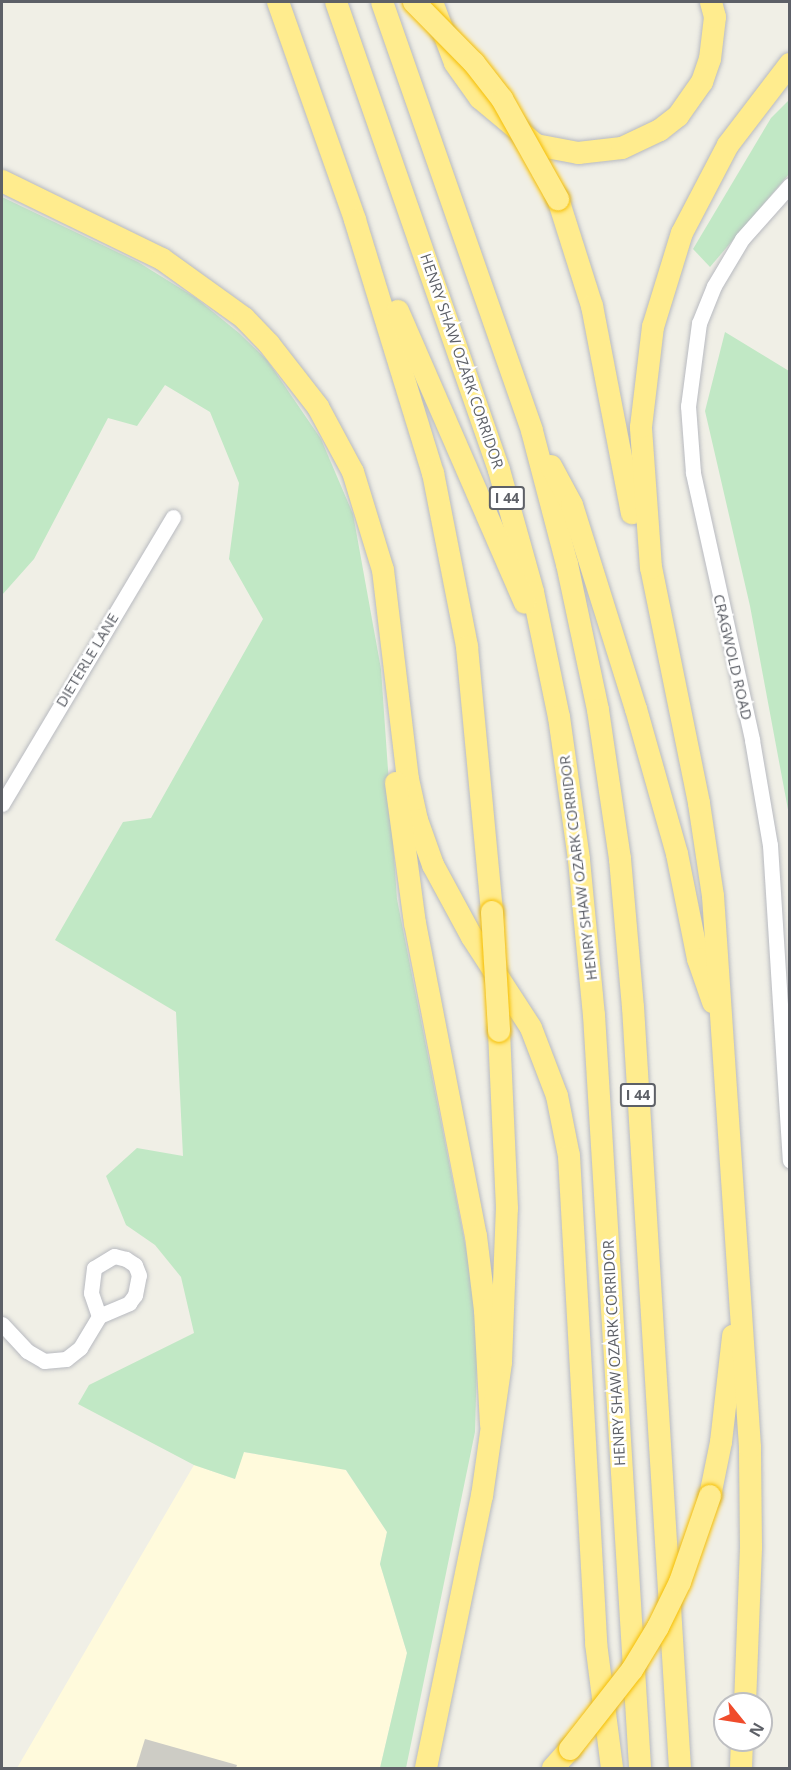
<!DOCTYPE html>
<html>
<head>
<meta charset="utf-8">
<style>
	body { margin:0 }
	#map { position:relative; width:791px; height:1770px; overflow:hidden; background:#f0efe6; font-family:"Open Sans",sans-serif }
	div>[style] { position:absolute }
	.commercial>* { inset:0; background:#fffadc }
	.green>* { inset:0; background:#c1e8c5 }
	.building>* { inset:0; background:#cdccc5 }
	.roads { filter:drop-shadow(0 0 2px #b8bac0) drop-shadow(0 0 2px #b8bac0) }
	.minor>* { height:15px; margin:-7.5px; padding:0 7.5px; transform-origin:7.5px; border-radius:7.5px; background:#fff }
	.highway>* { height:22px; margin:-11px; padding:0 11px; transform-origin:11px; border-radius:11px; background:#ffec8e }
	.bridges { filter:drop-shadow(0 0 2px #f6be00) drop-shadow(0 0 2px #f6be00) }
	.highway-bridge>* { height:22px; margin:-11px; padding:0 11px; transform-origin:11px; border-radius:11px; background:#ffec8e }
	span { translate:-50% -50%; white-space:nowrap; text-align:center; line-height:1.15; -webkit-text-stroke:5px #fff; paint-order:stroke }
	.shield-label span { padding:2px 4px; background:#fff; border:2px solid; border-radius:4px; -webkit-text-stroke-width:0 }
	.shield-label { font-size:14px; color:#5d6067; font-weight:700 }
	.street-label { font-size:15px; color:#5d6067 }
	.frame { position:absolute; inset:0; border:3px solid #5d6067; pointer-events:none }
	.north { position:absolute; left:713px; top:1692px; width:60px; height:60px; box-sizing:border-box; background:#fff; border:2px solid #bebfc2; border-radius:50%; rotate:120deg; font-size:16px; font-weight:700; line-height:24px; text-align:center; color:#5d6067 }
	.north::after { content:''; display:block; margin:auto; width:21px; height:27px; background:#f04c2c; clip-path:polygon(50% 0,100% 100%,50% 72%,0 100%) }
</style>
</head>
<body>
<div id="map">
	<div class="commercial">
		<div style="clip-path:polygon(243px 1452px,345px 1469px,387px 1532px,380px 1564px,407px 1653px,380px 1768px,17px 1768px,194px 1465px,235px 1479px)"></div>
	</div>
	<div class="green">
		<div style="clip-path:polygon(789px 100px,789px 174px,710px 267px,693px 249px,771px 118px)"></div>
		<div style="clip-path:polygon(2px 197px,138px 262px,196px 298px,239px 333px,267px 360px,321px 439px,353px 514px,381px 669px,397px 899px,473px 1284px,477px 1360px,475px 1432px,406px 1768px,380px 1768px,407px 1653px,380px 1564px,387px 1532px,346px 1470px,244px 1452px,235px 1479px,194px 1465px,78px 1404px,89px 1385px,194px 1333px,181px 1277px,155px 1245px,126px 1225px,106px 1176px,137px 1148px,183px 1156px,176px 1012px,55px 940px,123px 822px,151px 818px,263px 619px,229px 559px,239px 483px,210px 412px,165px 385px,137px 426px,108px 418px,34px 559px,2px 595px)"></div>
		<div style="clip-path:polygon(725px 332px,789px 371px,789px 815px,750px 606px,705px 411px)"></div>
	</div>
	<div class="building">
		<div style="clip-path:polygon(145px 1739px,237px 1765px,236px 1768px,136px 1768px)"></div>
	</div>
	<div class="roads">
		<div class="minor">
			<div style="left:790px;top:185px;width:72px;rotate:131.6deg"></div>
			<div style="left:742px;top:239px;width:55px;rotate:120.8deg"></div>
			<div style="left:714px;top:286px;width:40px;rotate:112deg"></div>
			<div style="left:699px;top:323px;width:84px;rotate:97.5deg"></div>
			<div style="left:688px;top:406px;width:67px;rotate:85.7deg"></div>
			<div style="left:693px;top:473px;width:273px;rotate:77.5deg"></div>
			<div style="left:752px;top:740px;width:107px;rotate:80.3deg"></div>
			<div style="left:770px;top:845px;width:316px;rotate:86.4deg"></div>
			<div style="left:2px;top:804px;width:334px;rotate:-59.2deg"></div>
			<div style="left:2px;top:1324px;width:37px;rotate:47deg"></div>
			<div style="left:27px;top:1351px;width:20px;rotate:30deg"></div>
			<div style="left:44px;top:1361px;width:22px;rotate:-5deg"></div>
			<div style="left:66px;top:1359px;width:18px;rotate:-38deg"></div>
			<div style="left:80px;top:1348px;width:37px;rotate:-59deg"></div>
			<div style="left:99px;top:1316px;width:33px;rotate:-23deg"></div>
			<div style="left:129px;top:1303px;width:10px;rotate:-53deg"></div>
			<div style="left:135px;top:1295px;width:20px;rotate:-79deg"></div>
			<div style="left:139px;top:1275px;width:11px;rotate:-112deg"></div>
			<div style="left:135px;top:1265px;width:11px;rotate:-146deg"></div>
			<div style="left:126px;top:1259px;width:12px;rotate:-166deg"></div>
			<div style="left:114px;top:1256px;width:23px;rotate:149deg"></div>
			<div style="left:94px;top:1268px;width:25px;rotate:97deg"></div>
			<div style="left:91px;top:1293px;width:24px;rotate:71deg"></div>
		</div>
		<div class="highway">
			<div style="left:278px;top:2px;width:231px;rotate:70.5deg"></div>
			<div style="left:355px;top:220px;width:265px;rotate:72.9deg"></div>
			<div style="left:433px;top:473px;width:177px;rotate:78.9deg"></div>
			<div style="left:467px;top:647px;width:266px;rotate:84.6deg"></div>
			<div style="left:336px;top:2px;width:496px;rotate:70.8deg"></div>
			<div style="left:499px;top:470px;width:127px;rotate:74.4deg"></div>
			<div style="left:533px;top:592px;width:128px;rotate:78.3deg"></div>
			<div style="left:559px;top:717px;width:144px;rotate:82deg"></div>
			<div style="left:579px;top:860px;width:156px;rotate:84.5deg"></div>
			<div style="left:594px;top:1015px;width:754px;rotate:86.5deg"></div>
			<div style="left:382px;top:2px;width:454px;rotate:70.7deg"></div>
			<div style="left:532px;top:431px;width:138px;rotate:75.3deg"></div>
			<div style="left:567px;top:564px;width:149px;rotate:78deg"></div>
			<div style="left:598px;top:710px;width:151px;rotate:81.6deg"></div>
			<div style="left:620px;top:859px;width:149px;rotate:85deg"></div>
			<div style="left:633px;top:1007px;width:762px;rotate:86.47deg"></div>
			<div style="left:432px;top:2px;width:65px;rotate:69.3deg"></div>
			<div style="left:455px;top:63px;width:43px;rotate:54.5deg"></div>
			<div style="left:480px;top:98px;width:73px;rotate:40deg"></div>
			<div style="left:536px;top:145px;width:43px;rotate:10.8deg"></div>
			<div style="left:578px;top:153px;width:44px;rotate:-6.5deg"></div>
			<div style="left:622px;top:148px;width:42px;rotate:-25.3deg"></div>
			<div style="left:660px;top:130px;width:23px;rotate:-38deg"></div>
			<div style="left:678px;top:116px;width:42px;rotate:-54.8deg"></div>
			<div style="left:702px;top:82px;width:24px;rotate:-71deg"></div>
			<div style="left:710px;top:59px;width:42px;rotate:-83.2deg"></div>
			<div style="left:715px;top:17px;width:16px;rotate:-105deg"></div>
			<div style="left:2px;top:181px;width:178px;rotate:26deg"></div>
			<div style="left:162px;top:259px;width:101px;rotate:35.7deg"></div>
			<div style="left:244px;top:318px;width:36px;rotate:46deg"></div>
			<div style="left:269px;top:344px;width:80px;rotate:52.1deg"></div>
			<div style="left:318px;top:407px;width:74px;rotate:61.7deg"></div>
			<div style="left:353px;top:472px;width:102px;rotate:73deg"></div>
			<div style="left:383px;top:570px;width:210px;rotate:83.2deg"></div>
			<div style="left:408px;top:779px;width:42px;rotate:77.6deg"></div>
			<div style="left:417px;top:820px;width:48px;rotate:70.4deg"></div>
			<div style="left:433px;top:865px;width:82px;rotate:61.6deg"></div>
			<div style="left:472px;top:937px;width:108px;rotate:57deg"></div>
			<div style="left:531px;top:1028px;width:73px;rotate:69.1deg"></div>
			<div style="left:557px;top:1096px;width:61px;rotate:78.7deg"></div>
			<div style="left:569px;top:1156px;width:488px;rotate:86.8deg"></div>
			<div style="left:596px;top:1643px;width:126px;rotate:82.7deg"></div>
			<div style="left:558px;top:199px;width:112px;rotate:72.4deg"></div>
			<div style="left:592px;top:306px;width:211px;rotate:79.1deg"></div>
			<div style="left:398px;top:311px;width:318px;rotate:66.5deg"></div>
			<div style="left:551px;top:466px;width:44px;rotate:61.7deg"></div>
			<div style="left:572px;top:505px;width:214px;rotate:72.6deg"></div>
			<div style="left:636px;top:709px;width:151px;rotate:74.2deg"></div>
			<div style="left:677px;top:854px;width:107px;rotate:78.7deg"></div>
			<div style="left:698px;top:959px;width:46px;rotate:70.8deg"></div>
			<div style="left:396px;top:783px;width:141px;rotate:82.3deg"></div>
			<div style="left:415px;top:923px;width:319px;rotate:79deg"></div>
			<div style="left:476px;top:1236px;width:75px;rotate:83.1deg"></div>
			<div style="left:485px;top:1310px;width:114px;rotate:87deg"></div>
			<div style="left:710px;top:1496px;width:55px;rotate:-78.5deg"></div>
			<div style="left:721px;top:1442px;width:107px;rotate:-83.5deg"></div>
			<div style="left:745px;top:1704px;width:157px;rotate:-87.8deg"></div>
			<div style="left:751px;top:1547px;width:100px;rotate:-90.6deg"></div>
			<div style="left:750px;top:1447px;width:552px;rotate:-93.84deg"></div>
			<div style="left:713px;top:896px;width:94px;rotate:-98.6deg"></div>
			<div style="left:699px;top:803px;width:240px;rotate:-101.5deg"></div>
			<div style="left:651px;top:568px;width:141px;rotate:-94.1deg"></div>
			<div style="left:641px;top:427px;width:101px;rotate:-83.2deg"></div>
			<div style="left:653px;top:327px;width:98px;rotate:-72.9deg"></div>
			<div style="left:682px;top:233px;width:99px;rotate:-62.4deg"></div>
			<div style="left:728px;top:145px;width:102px;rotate:-52.6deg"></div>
			<div style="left:426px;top:1768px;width:278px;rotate:-78.4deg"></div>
			<div style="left:482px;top:1496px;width:135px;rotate:-81.9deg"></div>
			<div style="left:501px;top:1362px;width:154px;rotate:-87.8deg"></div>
			<div style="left:507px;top:1208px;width:177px;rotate:-92.6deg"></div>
			<div style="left:553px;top:1768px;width:25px;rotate:-48deg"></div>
			<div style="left:741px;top:1768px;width:28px;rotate:-88deg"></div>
		</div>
	</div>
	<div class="bridges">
		<div class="highway-bridge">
			<div style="left:414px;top:2px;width:86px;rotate:45.5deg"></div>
			<div style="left:474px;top:63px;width:46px;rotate:52.1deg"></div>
			<div style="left:502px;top:99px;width:115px;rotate:60.8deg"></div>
			<div style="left:492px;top:912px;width:119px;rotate:86.6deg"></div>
			<div style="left:570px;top:1749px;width:100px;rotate:-51.9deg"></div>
			<div style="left:632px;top:1670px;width:50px;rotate:-58.8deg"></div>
			<div style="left:658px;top:1627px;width:50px;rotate:-63.9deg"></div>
			<div style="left:680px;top:1582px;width:91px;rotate:-70.8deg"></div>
		</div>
	</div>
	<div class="shield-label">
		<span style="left:507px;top:498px">I 44</span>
		<span style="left:638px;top:1095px">I 44</span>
	</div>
	<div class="street-label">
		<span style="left:462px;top:361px;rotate:71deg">HENRY SHAW OZARK CORRIDOR</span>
		<span style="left:733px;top:657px;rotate:77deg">CRAGWOLD ROAD</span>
		<span style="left:87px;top:660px;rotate:-59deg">DIETERLE LANE</span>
		<span style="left:578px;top:868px;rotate:-97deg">HENRY SHAW OZARK CORRIDOR</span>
		<span style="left:614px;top:1353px;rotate:-93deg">HENRY SHAW OZARK CORRIDOR</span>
	</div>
	<div class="frame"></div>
	<div class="north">N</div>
</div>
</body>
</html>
